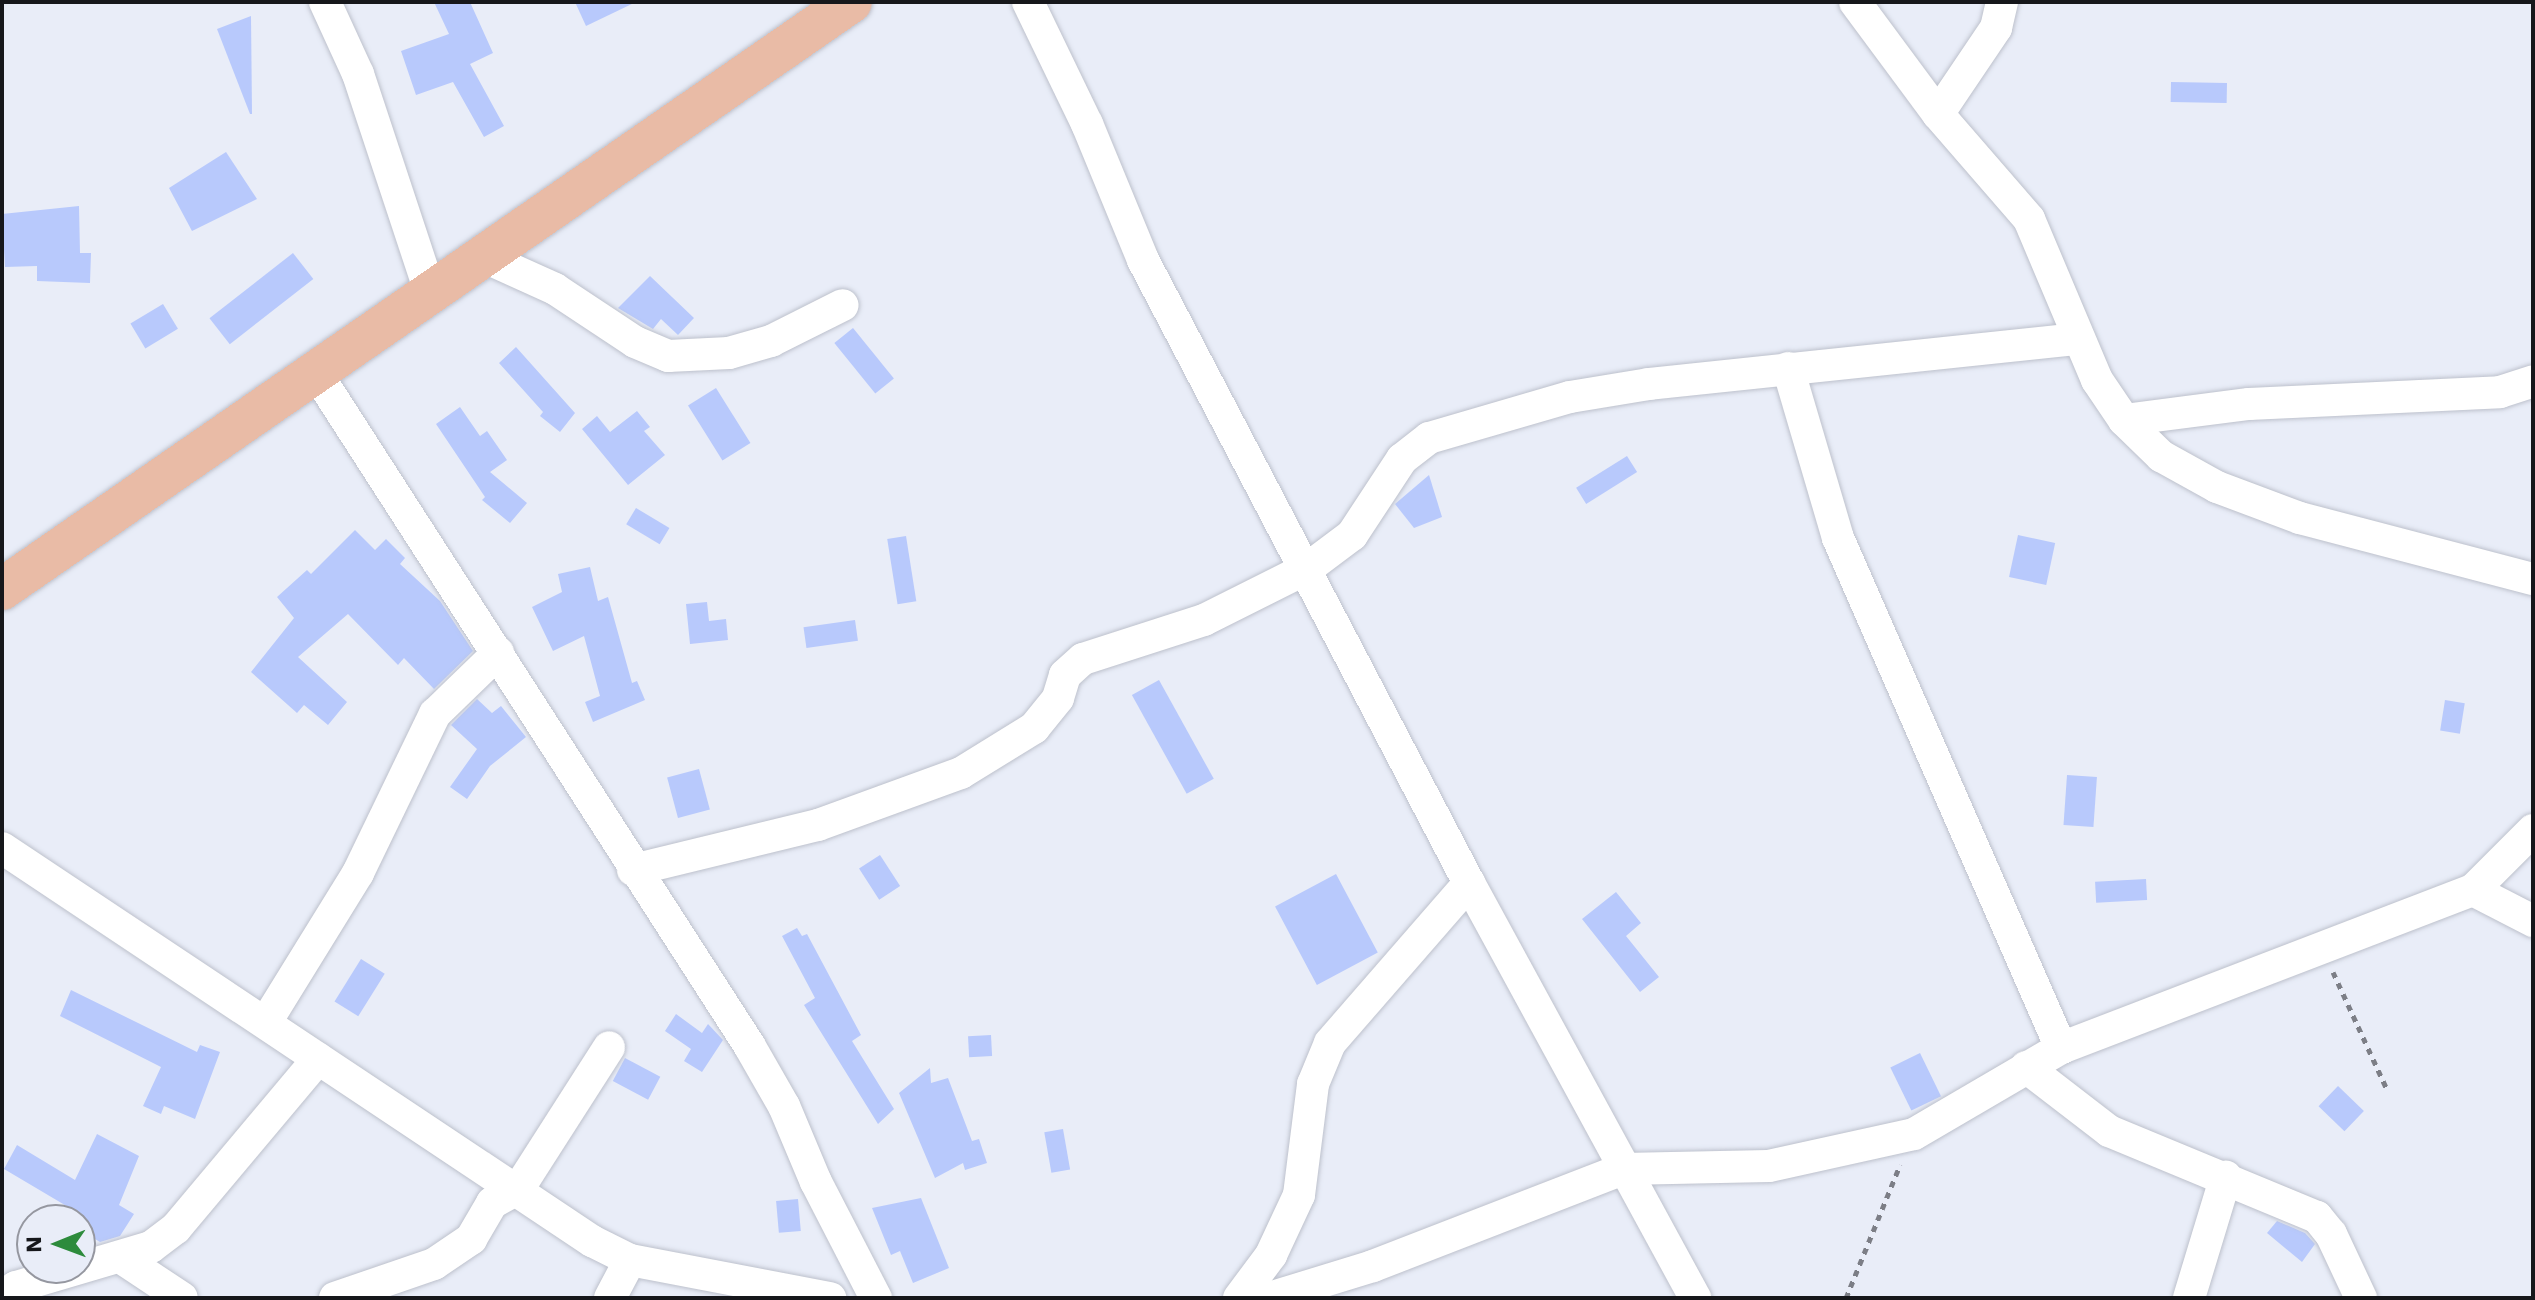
<!DOCTYPE html>
<html>
<head>
<meta charset="utf-8">
<style>
	body { margin:0 }
	#map { position:relative; width:2535px; height:1300px; overflow:hidden; background:#e9edf8; font-family:"Work Sans",sans-serif }
	div>[style] { position:absolute }
	.building>* { inset:0; background:#b8c9fc; transform-origin:0 0 }
	.path>* { height:5px; margin-top:-2.5px; transform-origin:0; background:repeating-linear-gradient(90deg,#7c7e86 0 6px,transparent 0 12px) }
	.roads { filter:drop-shadow(0 0 2px #bdc1cc) drop-shadow(0 0 2px #bdc1cc) }
	.minor>* { height:32px; margin:-16px; padding:0 16px; transform-origin:16px; border-radius:16px; background:#fff }
	.major>* { height:42px; margin:-21px; padding:0 21px; transform-origin:21px; border-radius:21px; background:#e9bba6 }
	span { translate:-50% -50%; white-space:nowrap; text-align:center; line-height:1.15; -webkit-text-stroke:8px #e9edf8; paint-order:stroke }
	.frame { position:absolute; inset:0; border:4px solid #16171b; pointer-events:none }
	.north { position:absolute; left:16px; top:1204px; width:80px; height:80px; box-sizing:border-box; background:#e9edf8; border:2px solid #9597a0; border-radius:50%; rotate:269deg; font-size:22px; font-weight:700; line-height:32px; text-align:center; color:#16171b }
	.north::after { content:''; display:block; margin:auto; width:28px; height:36px; background:#2d8b3c; clip-path:polygon(50% 0,100% 100%,50% 72%,0 100%) }
</style>
</head>
<body>
<div id="map">
	<div class="building">
		<div style="clip-path:polygon(434px 2px,470px 2px,493px 53px,470px 64px,504px 126px,484px 137px,453px 82px,416px 95px,401px 51px,449px 34px)"></div>
		<div style="clip-path:polygon(575px 2px,636px 2px,586px 26px)"></div>
		<div style="clip-path:polygon(251px 16px,252px 114px,250px 114px,217px 29px)"></div>
		<div style="left:2171px;top:82px;width:56px;height:20px;rotate:1deg"></div>
		<div style="clip-path:polygon(226px 152px,257px 199px,192px 231px,169px 188px)"></div>
		<div style="clip-path:polygon(79px 206px,80px 253px,91px 253px,90px 283px,37px 281px,37px 266px,5px 267px,2px 214px)"></div>
		<div style="left:293px;top:253px;width:33px;height:106px;rotate:52deg"></div>
		<div style="clip-path:polygon(650px 276px,694px 318px,678px 335px,661px 319px,653px 329px,618px 308px)"></div>
		<div style="left:163px;top:304px;width:29px;height:38px;rotate:59deg"></div>
		<div style="left:853px;top:328px;width:65px;height:24px;rotate:51deg"></div>
		<div style="clip-path:polygon(516px 347px,575px 413px,560px 432px,540px 416px,543px 412px,499px 363px)"></div>
		<div style="left:716px;top:388px;width:65px;height:33px;rotate:58deg"></div>
		<div style="clip-path:polygon(460px 407px,480px 436px,487px 431px,507px 460px,490px 472px,527px 503px,510px 523px,482px 500px,485px 497px,436px 424px)"></div>
		<div style="clip-path:polygon(637px 411px,650px 427px,644px 431px,665px 455px,628px 485px,582px 429px,597px 416px,610px 432px)"></div>
		<div style="left:1627px;top:456px;width:19px;height:60px;rotate:58deg"></div>
		<div style="clip-path:polygon(1429px 475px,1442px 517px,1414px 528px,1395px 504px)"></div>
		<div style="left:636px;top:508px;width:39px;height:19px;rotate:31deg"></div>
		<div style="clip-path:polygon(355px 530px,375px 550px,386px 539px,405px 558px,400px 564px,440px 601px,473px 651px,434px 689px,404px 658px,398px 665px,348px 614px,298px 657px,347px 702px,328px 725px,304px 705px,297px 713px,251px 672px,294px 618px,277px 597px,307px 570px,311px 574px)"></div>
		<div style="left:2018px;top:535px;width:38px;height:43px;rotate:12deg"></div>
		<div style="left:906px;top:536px;width:66px;height:19px;rotate:81deg"></div>
		<div style="clip-path:polygon(590px 567px,598px 601px,608px 597px,632px 683px,637px 681px,645px 700px,593px 722px,585px 702px,600px 696px,584px 636px,553px 651px,532px 607px,562px 592px,558px 574px)"></div>
		<div style="clip-path:polygon(707px 602px,709px 621px,726px 619px,728px 640px,690px 644px,686px 604px)"></div>
		<div style="left:855px;top:620px;width:21px;height:52px;rotate:82deg"></div>
		<div style="left:1159px;top:680px;width:113px;height:31px;rotate:61deg"></div>
		<div style="clip-path:polygon(477px 699px,492px 713px,501px 706px,526px 737px,490px 766px,467px 799px,450px 787px,477px 749px,451px 725px)"></div>
		<div style="left:2445px;top:700px;width:20px;height:31px;rotate:9deg"></div>
		<div style="left:699px;top:769px;width:42px;height:33px;rotate:75deg"></div>
		<div style="left:2067px;top:775px;width:30px;height:50px;rotate:4deg"></div>
		<div style="left:880px;top:855px;width:37px;height:25px;rotate:57deg"></div>
		<div style="left:1336px;top:874px;width:89px;height:69px;rotate:62deg"></div>
		<div style="left:2146px;top:879px;width:21px;height:51px;rotate:87deg"></div>
		<div style="clip-path:polygon(1616px 892px,1641px 923px,1626px 936px,1659px 977px,1640px 992px,1582px 919px)"></div>
		<div style="clip-path:polygon(797px 928px,802px 936px,807px 934px,861px 1035px,852px 1041px,894px 1109px,878px 1124px,804px 1005px,815px 998px,782px 936px)"></div>
		<div style="left:361px;top:959px;width:28px;height:50px;rotate:32deg"></div>
		<div style="clip-path:polygon(71px 990px,197px 1052px,200px 1045px,220px 1052px,195px 1119px,164px 1106px,161px 1114px,143px 1106px,161px 1067px,60px 1016px)"></div>
		<div style="clip-path:polygon(676px 1014px,702px 1033px,708px 1024px,723px 1040px,702px 1072px,684px 1061px,691px 1049px,665px 1031px)"></div>
		<div style="left:991px;top:1035px;width:21px;height:23px;rotate:87deg"></div>
		<div style="left:1920px;top:1053px;width:48px;height:33px;rotate:64deg"></div>
		<div style="left:625px;top:1058px;width:40px;height:26px;rotate:28deg"></div>
		<div style="clip-path:polygon(930px 1068px,931px 1083px,948px 1078px,972px 1141px,979px 1139px,987px 1163px,965px 1170px,963px 1163px,935px 1178px,899px 1093px)"></div>
		<div style="left:2338px;top:1086px;width:36px;height:28px;rotate:44deg"></div>
		<div style="left:1063px;top:1129px;width:41px;height:19px;rotate:80deg"></div>
		<div style="clip-path:polygon(97px 1134px,139px 1156px,119px 1205px,134px 1214px,120px 1236px,100px 1242px,80px 1230px,80px 1214px,4px 1169px,17px 1145px,75px 1180px)"></div>
		<div style="clip-path:polygon(921px 1198px,949px 1268px,913px 1283px,900px 1251px,891px 1255px,872px 1208px)"></div>
		<div style="left:798px;top:1199px;width:32px;height:22px;rotate:85deg"></div>
		<div style="clip-path:polygon(2277px 1221px,2305px 1233px,2315px 1244px,2302px 1262px,2267px 1233px)"></div>
	</div>
	<div class="path">
		<div style="left:2333px;top:972px;width:127px;rotate:65.3deg"></div>
		<div style="left:1846px;top:1298px;width:144px;rotate:-67.9deg"></div>
	</div>
	<div class="roads">
		<div class="minor">
			<div style="left:325px;top:2px;width:79px;rotate:65.4deg"></div>
			<div style="left:358px;top:74px;width:230px;rotate:71.7deg"></div>
			<div style="left:1028px;top:2px;width:136px;rotate:64.2deg"></div>
			<div style="left:1087px;top:124px;width:147px;rotate:67.6deg"></div>
			<div style="left:1143px;top:260px;width:703px;rotate:62.38deg"></div>
			<div style="left:1469px;top:883px;width:473px;rotate:61.4deg"></div>
			<div style="left:1855px;top:2px;width:139px;rotate:53.5deg"></div>
			<div style="left:1938px;top:114px;width:139px;rotate:49.1deg"></div>
			<div style="left:2029px;top:219px;width:175px;rotate:67.1deg"></div>
			<div style="left:2097px;top:380px;width:48px;rotate:56deg"></div>
			<div style="left:2124px;top:420px;width:52px;rotate:44.2deg"></div>
			<div style="left:2161px;top:456px;width:64px;rotate:29deg"></div>
			<div style="left:2217px;top:487px;width:89px;rotate:20.5deg"></div>
			<div style="left:2300px;top:518px;width:241px;rotate:14.7deg"></div>
			<div style="left:1938px;top:114px;width:104px;rotate:-56deg"></div>
			<div style="left:1996px;top:28px;width:27px;rotate:-77deg"></div>
			<div style="left:482px;top:256px;width:80px;rotate:24.3deg"></div>
			<div style="left:555px;top:289px;width:96px;rotate:33.5deg"></div>
			<div style="left:635px;top:342px;width:36px;rotate:23deg"></div>
			<div style="left:668px;top:356px;width:61px;rotate:-2.8deg"></div>
			<div style="left:729px;top:353px;width:44px;rotate:-15.9deg"></div>
			<div style="left:771px;top:341px;width:80px;rotate:-26.6deg"></div>
			<div style="left:1788px;top:368px;width:177px;rotate:73.6deg"></div>
			<div style="left:1838px;top:538px;width:557px;rotate:66.38deg"></div>
			<div style="left:315px;top:371px;width:802px;rotate:57.22deg"></div>
			<div style="left:749px;top:1045px;width:70px;rotate:60.2deg"></div>
			<div style="left:784px;top:1106px;width:82px;rotate:67.2deg"></div>
			<div style="left:816px;top:1182px;width:131px;rotate:62.7deg"></div>
			<div style="left:2124px;top:420px;width:126px;rotate:-7.3deg"></div>
			<div style="left:2249px;top:404px;width:251px;rotate:-2.7deg"></div>
			<div style="left:2500px;top:392px;width:35px;rotate:-18deg"></div>
			<div style="left:2px;top:848px;width:709px;rotate:33.67deg"></div>
			<div style="left:592px;top:1241px;width:42px;rotate:26.6deg"></div>
			<div style="left:630px;top:1260px;width:204px;rotate:10.8deg"></div>
			<div style="left:633px;top:870px;width:190px;rotate:-13.7deg"></div>
			<div style="left:818px;top:825px;width:152px;rotate:-20deg"></div>
			<div style="left:961px;top:773px;width:86px;rotate:-31.7deg"></div>
			<div style="left:1034px;top:728px;width:38px;rotate:-51deg"></div>
			<div style="left:1058px;top:698px;width:24px;rotate:-73deg"></div>
			<div style="left:1065px;top:675px;width:24px;rotate:-42deg"></div>
			<div style="left:1083px;top:659px;width:127px;rotate:-17.9deg"></div>
			<div style="left:1204px;top:620px;width:116px;rotate:-26.6deg"></div>
			<div style="left:1308px;top:568px;width:55px;rotate:-36.9deg"></div>
			<div style="left:1352px;top:535px;width:91px;rotate:-56.7deg"></div>
			<div style="left:1402px;top:459px;width:34px;rotate:-38deg"></div>
			<div style="left:1429px;top:438px;width:147px;rotate:-16.2deg"></div>
			<div style="left:1570px;top:397px;width:80px;rotate:-9.3deg"></div>
			<div style="left:1649px;top:384px;width:432px;rotate:-6deg"></div>
			<div style="left:2473px;top:890px;width:68px;rotate:27.3deg"></div>
			<div style="left:266px;top:1022px;width:175px;rotate:-58.3deg"></div>
			<div style="left:358px;top:873px;width:177px;rotate:-64.2deg"></div>
			<div style="left:435px;top:714px;width:88px;rotate:-44.1deg"></div>
			<div style="left:2026px;top:1067px;width:105px;rotate:37.6deg"></div>
			<div style="left:2109px;top:1131px;width:225px;rotate:22.5deg"></div>
			<div style="left:2317px;top:1217px;width:22px;rotate:51deg"></div>
			<div style="left:2331px;top:1234px;width:71px;rotate:64.9deg"></div>
			<div style="left:120px;top:1257px;width:74px;rotate:33.5deg"></div>
			<div style="left:2px;top:1297px;width:17px;rotate:-36deg"></div>
			<div style="left:16px;top:1287px;width:141px;rotate:-16.5deg"></div>
			<div style="left:151px;top:1247px;width:31px;rotate:-37deg"></div>
			<div style="left:176px;top:1228px;width:221px;rotate:-50deg"></div>
			<div style="left:335px;top:1298px;width:105px;rotate:-19deg"></div>
			<div style="left:434px;top:1264px;width:45px;rotate:-34deg"></div>
			<div style="left:471px;top:1239px;width:42px;rotate:-59.7deg"></div>
			<div style="left:492px;top:1203px;width:31px;rotate:-29deg"></div>
			<div style="left:519px;top:1188px;width:167px;rotate:-57.4deg"></div>
			<div style="left:610px;top:1298px;width:43px;rotate:-62.2deg"></div>
			<div style="left:1239px;top:1298px;width:54px;rotate:-53.3deg"></div>
			<div style="left:1271px;top:1255px;width:66px;rotate:-65deg"></div>
			<div style="left:1299px;top:1195px;width:112px;rotate:-82.8deg"></div>
			<div style="left:1313px;top:1084px;width:44px;rotate:-67.5deg"></div>
			<div style="left:1330px;top:1043px;width:212px;rotate:-49deg"></div>
			<div style="left:1269px;top:1298px;width:109px;rotate:-17.1deg"></div>
			<div style="left:1373px;top:1266px;width:268px;rotate:-21.2deg"></div>
			<div style="left:1623px;top:1169px;width:146px;rotate:-1.2deg"></div>
			<div style="left:1769px;top:1166px;width:148px;rotate:-12.4deg"></div>
			<div style="left:1914px;top:1134px;width:170px;rotate:-30.3deg"></div>
			<div style="left:2061px;top:1048px;width:441px;rotate:-21deg"></div>
			<div style="left:2473px;top:890px;width:85px;rotate:-45deg"></div>
			<div style="left:2189px;top:1298px;width:127px;rotate:-73.1deg"></div>
		</div>
		<div class="major">
			<div style="left:2px;top:589px;width:1032px;rotate:-34.66deg"></div>
		</div>
	</div>
	<div class="frame"></div>
	<div class="north">N</div>
</div>
</body>
</html>
